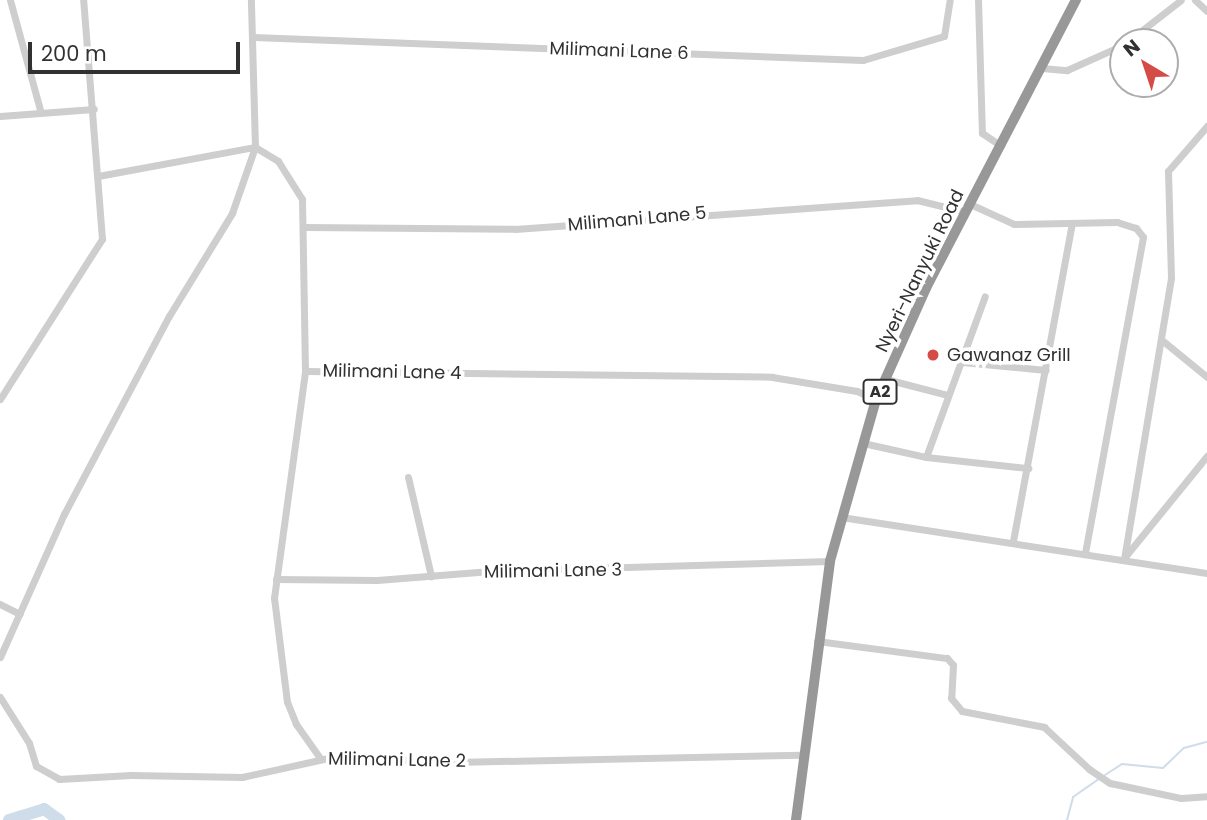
<!DOCTYPE html>
<html>
<head>
<meta charset="utf-8">
<style>
	body { margin:0 }
	#map { position:relative; width:1207px; height:820px; overflow:hidden; background:#fff; font-family:Poppins,sans-serif }
	div>[style] { position:absolute }
	.stream>* { height:2px; margin:-1px; padding:0 1px; transform-origin:1px; border-radius:1px; background:#cfdcea }
	.river>* { height:12px; margin:-6px; padding:0 6px; transform-origin:6px; border-radius:6px; background:#cfdcea }
	.minor>* { height:7px; margin:-3.5px; padding:0 3.5px; transform-origin:3.5px; border-radius:3.5px; background:#cecece }
	.highway>* { height:10px; margin:-5px; padding:0 5px; transform-origin:5px; border-radius:5px; background:#989898 }
	.dots>* { width:19px; height:19px; translate:-50% -50%; box-sizing:border-box; border:4px solid #fff; border-radius:50% }
	span { translate:-50% -50%; white-space:nowrap; text-align:center; line-height:1.15; -webkit-text-stroke:7px #fff; paint-order:stroke }
	.shield-label span { padding:2px 5px; background:#fff; border:2px solid; border-radius:5px; -webkit-text-stroke-width:0 }
	.shield-label { font-size:16px; color:#313131; font-weight:700 }
	.street-label { font-size:18px; color:#313131 }
	.poi-label { font-size:18px; color:#313131 }
	.left { translate:0 -50%; text-align:left }
	.north { position:absolute; left:1109px; top:28px; width:70px; height:70px; box-sizing:border-box; background:#fff; border:2px solid #adadad; border-radius:50%; rotate:321deg; font-size:19px; font-weight:700; line-height:28px; text-align:center; color:#313131 }
	.north::after { content:''; display:block; margin:auto; width:24px; height:32px; background:#d54b45; clip-path:polygon(50% 0,100% 100%,50% 72%,0 100%) }
	.scale { position:absolute; left:28px; top:42px; width:212px; height:32px; box-sizing:border-box; border:4px solid #313131; border-top:0; padding-left:9px; font-size:21px; line-height:24px; white-space:nowrap; color:#313131; -webkit-text-stroke:5px #fff; paint-order:stroke }
</style>
</head>
<body>
<div id="map">
	<div class="stream">
		<div style="left:1105px;top:775px;width:20px;rotate:-33deg"></div>
		<div style="left:1122px;top:764px;width:41px;rotate:5.6deg"></div>
		<div style="left:1163px;top:768px;width:29px;rotate:-44deg"></div>
		<div style="left:1184px;top:748px;width:24px;rotate:-15deg"></div>
		<div style="left:1067px;top:820px;width:24px;rotate:-75deg"></div>
		<div style="left:1073px;top:797px;width:33px;rotate:-35deg"></div>
	</div>
	<div class="river">
		<div style="left:9px;top:820px;width:37px;rotate:-17deg"></div>
		<div style="left:44px;top:809px;width:19px;rotate:36deg"></div>
	</div>
	<div class="minor">
		<div style="left:10px;top:0;width:117px;rotate:74.7deg"></div>
		<div style="left:978px;top:0;width:133px;rotate:88.3deg"></div>
		<div style="left:982px;top:133px;width:23px;rotate:34deg"></div>
		<div style="left:1195px;top:0;width:16px;rotate:43deg"></div>
		<div style="left:252px;top:37px;width:611px;rotate:2.16deg"></div>
		<div style="left:863px;top:60px;width:84px;rotate:-16.5deg"></div>
		<div style="left:944px;top:36px;width:36px;rotate:-81deg"></div>
		<div style="left:1127px;top:42px;width:68px;rotate:-37.9deg"></div>
		<div style="left:1042px;top:68px;width:25px;rotate:5deg"></div>
		<div style="left:1067px;top:70px;width:61px;rotate:-24.1deg"></div>
		<div style="left:0;top:116px;width:94px;rotate:-4.3deg"></div>
		<div style="left:98px;top:176px;width:160px;rotate:-10.5deg"></div>
		<div style="left:255px;top:147px;width:27px;rotate:31deg"></div>
		<div style="left:278px;top:161px;width:45px;rotate:57.7deg"></div>
		<div style="left:302px;top:199px;width:172px;rotate:89deg"></div>
		<div style="left:970px;top:204px;width:48px;rotate:24.4deg"></div>
		<div style="left:1014px;top:224px;width:103px;rotate:-1.1deg"></div>
		<div style="left:1117px;top:222px;width:20px;rotate:18deg"></div>
		<div style="left:1136px;top:228px;width:11px;rotate:52deg"></div>
		<div style="left:1143px;top:237px;width:322px;rotate:100.4deg"></div>
		<div style="left:305px;top:227px;width:210px;rotate:0.5deg"></div>
		<div style="left:515px;top:229px;width:403px;rotate:-4.1deg"></div>
		<div style="left:917px;top:200px;width:50px;rotate:13.8deg"></div>
		<div style="left:1163px;top:341px;width:57px;rotate:39.3deg"></div>
		<div style="left:962px;top:362px;width:84px;rotate:5.4deg"></div>
		<div style="left:886px;top:379px;width:64px;rotate:14.5deg"></div>
		<div style="left:0;top:399px;width:190px;rotate:-57.5deg"></div>
		<div style="left:102px;top:239px;width:240px;rotate:-94.5deg"></div>
		<div style="left:863px;top:443px;width:65px;rotate:12.5deg"></div>
		<div style="left:926px;top:457px;width:103px;rotate:6.2deg"></div>
		<div style="left:926px;top:457px;width:171px;rotate:-69.9deg"></div>
		<div style="left:408px;top:477px;width:102px;rotate:76.9deg"></div>
		<div style="left:841px;top:517px;width:370px;rotate:8.7deg"></div>
		<div style="left:1013px;top:541px;width:323px;rotate:-79.5deg"></div>
		<div style="left:1124px;top:558px;width:132px;rotate:-50.9deg"></div>
		<div style="left:1124px;top:559px;width:285px;rotate:-80.5deg"></div>
		<div style="left:1171px;top:278px;width:107px;rotate:-91.6deg"></div>
		<div style="left:1168px;top:171px;width:60px;rotate:-49.1deg"></div>
		<div style="left:276px;top:579px;width:101px;rotate:0.6deg"></div>
		<div style="left:377px;top:580px;width:114px;rotate:-4.5deg"></div>
		<div style="left:491px;top:571px;width:339px;rotate:-1.7deg"></div>
		<div style="left:0;top:604px;width:22px;rotate:27deg"></div>
		<div style="left:817px;top:641px;width:131px;rotate:7.5deg"></div>
		<div style="left:947px;top:658px;width:9px;rotate:49deg"></div>
		<div style="left:953px;top:665px;width:33px;rotate:93deg"></div>
		<div style="left:951px;top:698px;width:17px;rotate:50deg"></div>
		<div style="left:962px;top:711px;width:84px;rotate:11deg"></div>
		<div style="left:1044px;top:727px;width:62px;rotate:43deg"></div>
		<div style="left:1089px;top:769px;width:25px;rotate:34deg"></div>
		<div style="left:1110px;top:783px;width:73px;rotate:11.9deg"></div>
		<div style="left:1181px;top:798px;width:26px;rotate:-4deg"></div>
		<div style="left:0;top:657px;width:157px;rotate:-65.9deg"></div>
		<div style="left:64px;top:514px;width:224px;rotate:-62.1deg"></div>
		<div style="left:169px;top:316px;width:121px;rotate:-58.5deg"></div>
		<div style="left:232px;top:213px;width:70px;rotate:-70.8deg"></div>
		<div style="left:255px;top:147px;width:147px;rotate:-91.6deg"></div>
		<div style="left:0;top:697px;width:54px;rotate:57.8deg"></div>
		<div style="left:29px;top:743px;width:24px;rotate:73deg"></div>
		<div style="left:36px;top:766px;width:26px;rotate:29deg"></div>
		<div style="left:59px;top:779px;width:72px;rotate:-3.2deg"></div>
		<div style="left:131px;top:775px;width:111px;rotate:1deg"></div>
		<div style="left:242px;top:777px;width:93px;rotate:-12.4deg"></div>
		<div style="left:333px;top:757px;width:121px;rotate:2.4deg"></div>
		<div style="left:454px;top:762px;width:348px;rotate:-1.2deg"></div>
		<div style="left:320px;top:758px;width:42px;rotate:-125.2deg"></div>
		<div style="left:296px;top:724px;width:24px;rotate:-112deg"></div>
		<div style="left:287px;top:702px;width:105px;rotate:-97.1deg"></div>
		<div style="left:274px;top:598px;width:229px;rotate:-82.2deg"></div>
		<div style="left:305px;top:371px;width:467px;rotate:0.7deg"></div>
		<div style="left:772px;top:377px;width:86px;rotate:9.4deg"></div>
		<div style="left:857px;top:391px;width:21px;rotate:25deg"></div>
	</div>
	<div class="highway">
		<div style="left:796px;top:820px;width:261px;rotate:-82.5deg"></div>
		<div style="left:830px;top:561px;width:167px;rotate:-74.1deg"></div>
		<div style="left:876px;top:400px;width:123px;rotate:-65.9deg"></div>
		<div style="left:926px;top:288px;width:325px;rotate:-62.5deg"></div>
	</div>
	<div class="dots">
		<div style="left:933px;top:355px;background:#d54b45"></div>
	</div>
	<div class="shield-label">
		<span style="left:880px;top:392px">A2</span>
	</div>
	<div class="street-label">
		<span style="left:619px;top:51px;rotate:2deg">Milimani Lane 6</span>
		<span style="left:637px;top:219px;rotate:-5deg">Milimani Lane 5</span>
		<span style="left:920px;top:271px;rotate:-64deg">Nyeri-Nanyuki Road</span>
		<span style="left:392px;top:372px;rotate:1deg">Milimani Lane 4</span>
		<span style="left:553px;top:571px;rotate:-1deg">Milimani Lane 3</span>
		<span style="left:397px;top:760px;rotate:1deg">Milimani Lane 2</span>
	</div>
	<div class="poi-label">
		<span class="left" style="left:947px;top:355px">Gawanaz Grill</span>
	</div>
	<div class="north">N</div>
	<div class="scale">200 m</div>
</div>
</body>
</html>
